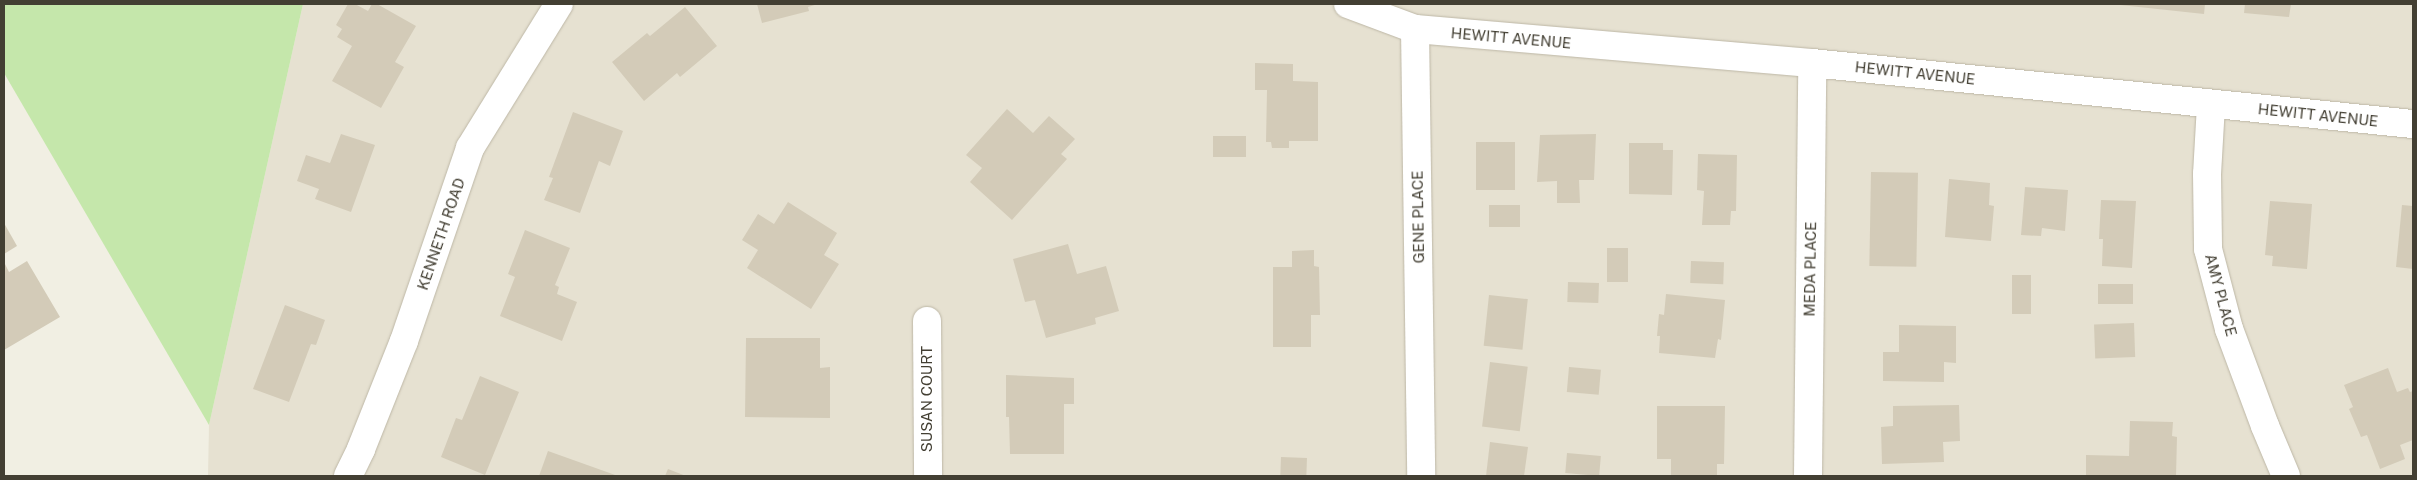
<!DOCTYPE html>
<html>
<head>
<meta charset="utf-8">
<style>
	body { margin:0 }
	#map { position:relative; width:2417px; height:480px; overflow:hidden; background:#f1efe3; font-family:"Public Sans",sans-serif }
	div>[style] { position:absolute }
	.residential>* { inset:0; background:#e6e1d1 }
	.green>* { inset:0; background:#c5e7ab }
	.building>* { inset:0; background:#d3cbb8; transform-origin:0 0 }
	.roads { filter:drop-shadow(0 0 1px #bdb7a6) drop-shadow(0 0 1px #bdb7a6) }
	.minor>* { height:28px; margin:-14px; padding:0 14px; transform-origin:14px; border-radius:14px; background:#fff }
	span { translate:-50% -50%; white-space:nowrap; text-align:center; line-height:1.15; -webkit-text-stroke:4px #fff; paint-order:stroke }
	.street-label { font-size:15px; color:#433f33 }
	.frame { position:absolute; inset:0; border:5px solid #433f33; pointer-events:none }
</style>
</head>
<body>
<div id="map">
	<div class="residential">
		<div style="clip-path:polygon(303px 4px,2413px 4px,2413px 476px,208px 476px,209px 425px)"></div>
	</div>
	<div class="green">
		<div style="clip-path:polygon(4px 4px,303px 4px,209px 425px,4px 73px)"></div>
	</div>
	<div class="building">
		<div style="clip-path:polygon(348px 4px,355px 4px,368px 11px,372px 4px,377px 4px,416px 26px,395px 62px,404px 67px,381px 108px,332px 81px,352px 46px,337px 37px,342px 29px,336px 25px)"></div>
		<div style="clip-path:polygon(757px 4px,818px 4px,808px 7px,809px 11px,762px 23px)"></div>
		<div style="clip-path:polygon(2111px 4px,2205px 4px,2204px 14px)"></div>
		<div style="clip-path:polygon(2245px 4px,2291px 4px,2289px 17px,2244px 13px)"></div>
		<div style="clip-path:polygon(685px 7px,717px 46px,680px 77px,677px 73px,644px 101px,612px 62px,647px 33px,650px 36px)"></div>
		<div style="clip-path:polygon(1255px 63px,1293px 64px,1293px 81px,1318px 82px,1318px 141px,1289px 141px,1289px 148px,1272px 148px,1271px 142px,1266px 142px,1267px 90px,1255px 90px)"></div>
		<div style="clip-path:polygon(1007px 109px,1033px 133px,1049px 116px,1075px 139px,1061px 154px,1067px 159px,1012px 220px,970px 182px,982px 168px,966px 155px)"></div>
		<div style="clip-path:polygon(573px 112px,623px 131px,610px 166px,599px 161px,580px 213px,544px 200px,553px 178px,549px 177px)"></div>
		<div style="clip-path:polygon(341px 134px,375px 145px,351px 212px,315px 199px,319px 189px,297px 181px,306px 155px,330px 163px)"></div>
		<div style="clip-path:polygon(1596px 134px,1594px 180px,1579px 180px,1580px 203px,1557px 203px,1557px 181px,1537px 182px,1540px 135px)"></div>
		<div style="left:1246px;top:136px;width:21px;height:33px;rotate:90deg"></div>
		<div style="left:1476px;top:142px;width:39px;height:48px"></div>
		<div style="clip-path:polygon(1629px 143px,1663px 143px,1663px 150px,1673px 150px,1672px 195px,1629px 194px)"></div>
		<div style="clip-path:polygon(1698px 154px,1737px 155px,1736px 211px,1731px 211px,1730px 225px,1702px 225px,1704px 191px,1697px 190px)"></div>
		<div style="left:1871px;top:172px;width:47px;height:94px;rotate:1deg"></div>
		<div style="clip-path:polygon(1949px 179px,1990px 183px,1989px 205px,1994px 206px,1991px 241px,1945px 237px)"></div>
		<div style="clip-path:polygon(2025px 187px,2068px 190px,2065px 231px,2042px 228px,2041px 236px,2021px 235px)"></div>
		<div style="clip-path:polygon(2101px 200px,2136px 201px,2132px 268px,2102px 266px,2103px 239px,2099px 239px)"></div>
		<div style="clip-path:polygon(2270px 201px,2312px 204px,2307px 269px,2272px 266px,2273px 256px,2265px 255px)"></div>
		<div style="clip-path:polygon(788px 202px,837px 233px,824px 255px,839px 264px,811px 309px,747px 268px,758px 250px,742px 240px,758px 214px,774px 224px)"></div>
		<div style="left:1489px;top:205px;width:31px;height:22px"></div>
		<div style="clip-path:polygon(2402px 205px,2413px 206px,2413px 269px,2396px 267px)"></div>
		<div style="clip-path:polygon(4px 223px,17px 246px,4px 254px)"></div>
		<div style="clip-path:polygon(525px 230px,570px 248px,555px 285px,559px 287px,557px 294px,577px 302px,562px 341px,500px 316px,515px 277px,508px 274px)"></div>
		<div style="clip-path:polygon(1068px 244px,1077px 274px,1106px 266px,1119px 311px,1095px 318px,1096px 324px,1046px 338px,1035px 300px,1025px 302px,1013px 259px)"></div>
		<div style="left:1607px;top:248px;width:21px;height:34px"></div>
		<div style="clip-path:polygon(1314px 250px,1314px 266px,1319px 267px,1320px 315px,1311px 315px,1311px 347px,1273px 347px,1273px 267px,1292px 267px,1292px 251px)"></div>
		<div style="clip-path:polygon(27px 261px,60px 317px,4px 350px,4px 262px,9px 272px)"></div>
		<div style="left:1691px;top:261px;width:33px;height:22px;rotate:2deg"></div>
		<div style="left:2012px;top:275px;width:19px;height:39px"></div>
		<div style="left:1568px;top:282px;width:31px;height:20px;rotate:2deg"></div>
		<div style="left:2098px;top:284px;width:35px;height:20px"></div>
		<div style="clip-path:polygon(1666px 294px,1725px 300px,1721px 340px,1718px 339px,1715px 358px,1659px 353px,1660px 336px,1657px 336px,1659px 314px,1664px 315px)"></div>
		<div style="left:1489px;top:295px;width:39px;height:51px;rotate:6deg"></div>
		<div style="clip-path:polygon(285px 305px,325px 320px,316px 345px,311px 344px,289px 402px,253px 389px)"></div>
		<div style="left:2134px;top:323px;width:34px;height:40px;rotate:88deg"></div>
		<div style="clip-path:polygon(1899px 325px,1956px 326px,1956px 363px,1944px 362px,1944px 382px,1883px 381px,1883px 352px,1899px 352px)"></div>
		<div style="clip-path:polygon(746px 338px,820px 338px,820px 368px,830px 367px,830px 418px,745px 417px)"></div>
		<div style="left:1490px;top:362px;width:38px;height:65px;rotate:7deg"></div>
		<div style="left:1569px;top:367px;width:32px;height:25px;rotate:5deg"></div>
		<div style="clip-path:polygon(2388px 368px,2397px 392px,2408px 388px,2410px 392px,2413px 391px,2413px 440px,2400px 445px,2405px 459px,2380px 469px,2367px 435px,2361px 437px,2349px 409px,2353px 407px,2344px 385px)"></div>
		<div style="clip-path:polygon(1006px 375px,1074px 378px,1074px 404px,1064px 404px,1064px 454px,1010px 454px,1009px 417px,1006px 417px)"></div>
		<div style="clip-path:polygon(480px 376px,519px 392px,485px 475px,441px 457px,456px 418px,462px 420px)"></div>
		<div style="clip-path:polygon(1959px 405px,1960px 441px,1943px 442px,1944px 462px,1882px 464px,1881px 427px,1893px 426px,1893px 406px)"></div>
		<div style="clip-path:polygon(1657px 406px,1725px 406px,1724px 464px,1717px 464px,1717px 476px,1671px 476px,1671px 459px,1657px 459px)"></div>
		<div style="clip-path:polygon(2130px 421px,2173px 422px,2172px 436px,2177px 437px,2176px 476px,2086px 476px,2086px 455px,2129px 456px)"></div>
		<div style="clip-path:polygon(1490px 442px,1528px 447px,1524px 476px,1486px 476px)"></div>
		<div style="clip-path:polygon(548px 451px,618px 476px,539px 476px)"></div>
		<div style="left:1567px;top:453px;width:34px;height:20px;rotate:5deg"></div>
		<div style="left:1281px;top:457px;width:26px;height:19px;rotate:2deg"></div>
		<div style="clip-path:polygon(668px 469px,686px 476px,665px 476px)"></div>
	</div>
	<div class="roads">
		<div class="minor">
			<div style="left:1348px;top:4px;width:72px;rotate:20.5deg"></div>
			<div style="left:1415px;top:29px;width:447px;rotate:89.2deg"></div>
			<div style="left:1415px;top:29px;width:398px;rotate:4.9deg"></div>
			<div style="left:1812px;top:63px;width:604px;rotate:5.8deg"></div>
			<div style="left:2211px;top:105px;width:69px;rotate:93.3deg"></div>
			<div style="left:2207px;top:174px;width:75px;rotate:89.2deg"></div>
			<div style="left:2208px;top:249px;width:83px;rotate:75.3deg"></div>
			<div style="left:2229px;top:329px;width:103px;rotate:69.6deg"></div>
			<div style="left:2265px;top:426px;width:54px;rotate:67.2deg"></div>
			<div style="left:927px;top:321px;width:155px;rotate:89.6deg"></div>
			<div style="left:348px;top:476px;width:30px;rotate:-64deg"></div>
			<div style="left:361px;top:449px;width:116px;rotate:-68.3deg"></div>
			<div style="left:404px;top:341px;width:204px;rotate:-71.1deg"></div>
			<div style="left:470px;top:148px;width:169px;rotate:-58.3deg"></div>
			<div style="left:1808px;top:476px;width:413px;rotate:-89.4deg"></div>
		</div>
	</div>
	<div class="street-label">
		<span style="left:1511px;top:38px;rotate:5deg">HEWITT AVENUE</span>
		<span style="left:1915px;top:73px;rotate:6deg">HEWITT AVENUE</span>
		<span style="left:2318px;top:115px;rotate:6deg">HEWITT AVENUE</span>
		<span style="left:1418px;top:217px;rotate:-91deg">GENE PLACE</span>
		<span style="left:441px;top:234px;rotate:-71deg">KENNETH ROAD</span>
		<span style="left:1810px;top:269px;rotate:-89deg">MEDA PLACE</span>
		<span style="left:2221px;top:295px;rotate:75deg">AMY PLACE</span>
		<span style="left:927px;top:399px;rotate:-90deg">SUSAN COURT</span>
	</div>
	<div class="frame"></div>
</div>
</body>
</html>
